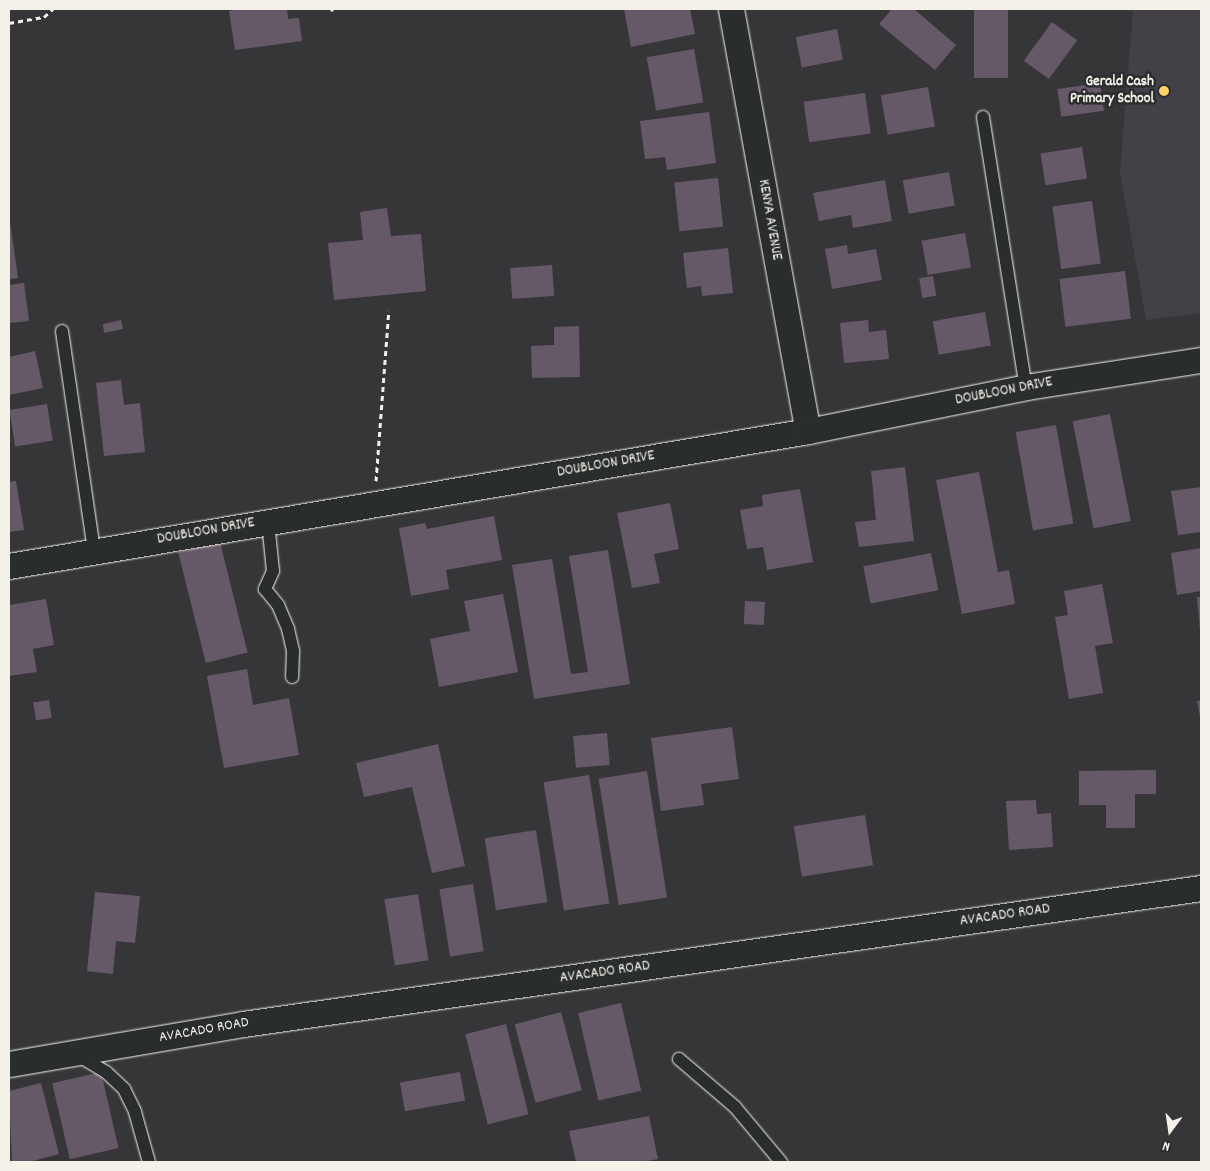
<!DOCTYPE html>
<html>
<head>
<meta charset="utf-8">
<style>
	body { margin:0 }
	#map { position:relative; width:1210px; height:1171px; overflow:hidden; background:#363639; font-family:Dekko,sans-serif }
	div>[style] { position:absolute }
	.built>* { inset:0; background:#444047 }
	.building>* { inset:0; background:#655967; transform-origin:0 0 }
	.path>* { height:3px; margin-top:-1.5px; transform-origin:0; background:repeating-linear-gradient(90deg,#f4f1e8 0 5px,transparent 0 9px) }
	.roads { filter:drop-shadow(0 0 1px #f4f1e8) drop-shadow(0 0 1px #f4f1e8) }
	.service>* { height:12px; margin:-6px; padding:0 6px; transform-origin:6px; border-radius:6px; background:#2a2d2e }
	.minor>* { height:25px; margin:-12.5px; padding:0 12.5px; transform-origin:12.5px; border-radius:12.5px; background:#2a2d2e }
	.dots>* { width:14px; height:14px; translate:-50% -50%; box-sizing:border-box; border:2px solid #2a2d2e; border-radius:50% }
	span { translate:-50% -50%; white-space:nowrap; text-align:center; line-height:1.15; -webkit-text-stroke:5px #2a2d2e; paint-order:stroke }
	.poi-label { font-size:15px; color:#f4f1e8; font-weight:700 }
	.right { translate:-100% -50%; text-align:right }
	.street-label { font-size:15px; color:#f4f1e8 }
	.frame { position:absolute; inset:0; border:10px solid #f4f1e8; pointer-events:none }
	.north { position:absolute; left:1145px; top:1106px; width:50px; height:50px; -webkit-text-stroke:4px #2a2d2e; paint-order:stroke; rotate:194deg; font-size:14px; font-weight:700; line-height:20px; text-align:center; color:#f4f1e8 }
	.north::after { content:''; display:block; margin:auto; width:18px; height:22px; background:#f4f1e8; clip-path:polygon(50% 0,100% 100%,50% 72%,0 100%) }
</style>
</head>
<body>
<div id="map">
	<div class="built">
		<div style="clip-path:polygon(1109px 9px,1201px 9px,1201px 313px,1146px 320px,1120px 172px,1133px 11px)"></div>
	</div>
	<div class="building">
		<div style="clip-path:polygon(242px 9px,287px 9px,288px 19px,299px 18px,302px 41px,235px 50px,229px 11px)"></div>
		<div style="clip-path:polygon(624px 9px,690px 9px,695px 34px,631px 47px)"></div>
		<div style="clip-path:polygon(892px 9px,914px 9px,956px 45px,935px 70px,879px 24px)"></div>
		<div style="left:974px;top:9px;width:34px;height:69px"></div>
		<div style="left:1052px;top:22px;width:31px;height:48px;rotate:36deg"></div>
		<div style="left:837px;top:29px;width:31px;height:42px;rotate:79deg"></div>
		<div style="left:694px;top:49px;width:54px;height:48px;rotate:80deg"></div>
		<div style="left:1100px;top:83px;width:28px;height:43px;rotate:82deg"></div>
		<div style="left:928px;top:87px;width:40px;height:48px;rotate:80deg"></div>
		<div style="left:865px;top:93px;width:41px;height:62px;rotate:82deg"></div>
		<div style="clip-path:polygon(709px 112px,716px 163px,667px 170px,665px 157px,645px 159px,640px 121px)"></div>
		<div style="left:1082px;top:147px;width:32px;height:42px;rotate:81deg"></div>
		<div style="left:949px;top:172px;width:34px;height:47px;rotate:80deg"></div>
		<div style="left:718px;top:178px;width:49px;height:44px;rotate:84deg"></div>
		<div style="clip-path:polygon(885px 180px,892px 221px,853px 228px,851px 215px,819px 221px,813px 193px)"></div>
		<div style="left:1092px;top:201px;width:63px;height:40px;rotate:82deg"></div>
		<div style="clip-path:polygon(387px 208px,391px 236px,421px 234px,426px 291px,334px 300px,328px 243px,363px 240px,360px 212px)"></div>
		<div style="clip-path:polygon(9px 214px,18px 278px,9px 279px)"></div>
		<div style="left:965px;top:233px;width:35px;height:44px;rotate:80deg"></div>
		<div style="clip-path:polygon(847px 245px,848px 254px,876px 249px,882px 280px,832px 289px,825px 249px)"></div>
		<div style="clip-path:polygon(728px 248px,733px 293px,702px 296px,701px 286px,687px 288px,683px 253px)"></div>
		<div style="left:552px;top:265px;width:31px;height:42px;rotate:86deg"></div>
		<div style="left:1125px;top:271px;width:48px;height:66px;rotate:83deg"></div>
		<div style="left:933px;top:276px;width:20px;height:14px;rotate:81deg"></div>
		<div style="clip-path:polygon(24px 283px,29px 321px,9px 323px,9px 285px)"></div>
		<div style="left:985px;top:312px;width:34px;height:53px;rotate:80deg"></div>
		<div style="left:121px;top:320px;width:9px;height:19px;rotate:77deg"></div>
		<div style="clip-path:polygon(868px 320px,869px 332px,886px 330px,889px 359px,844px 363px,840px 323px)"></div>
		<div style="clip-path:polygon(579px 326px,580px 377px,532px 378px,531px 346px,554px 345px,554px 327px)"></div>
		<div style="clip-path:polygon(35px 351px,43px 388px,9px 395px,9px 357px)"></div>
		<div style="clip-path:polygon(121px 380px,124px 405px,140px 403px,145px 452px,104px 456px,96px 383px)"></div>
		<div style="left:47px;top:404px;width:37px;height:38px;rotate:81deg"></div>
		<div style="left:1110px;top:414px;width:109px;height:38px;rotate:79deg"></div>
		<div style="left:1056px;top:425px;width:100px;height:41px;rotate:80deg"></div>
		<div style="clip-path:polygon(905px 467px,914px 541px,859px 547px,855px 522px,876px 520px,871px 471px)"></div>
		<div style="clip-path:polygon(979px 472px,998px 572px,1009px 570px,1015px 604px,962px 614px,936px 480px)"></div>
		<div style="clip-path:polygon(16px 481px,24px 530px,9px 532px,9px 482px)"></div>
		<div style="clip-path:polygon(1201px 487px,1201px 532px,1178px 535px,1171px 491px)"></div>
		<div style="clip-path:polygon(800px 489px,813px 562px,767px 570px,763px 547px,747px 549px,740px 510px,763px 506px,762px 495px)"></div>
		<div style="clip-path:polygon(670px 503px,679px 549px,654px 554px,660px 583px,632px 588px,617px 513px)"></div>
		<div style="clip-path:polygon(494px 516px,502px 560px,446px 570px,449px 589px,411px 596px,399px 528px,425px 523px,427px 529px)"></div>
		<div style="left:220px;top:542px;width:114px;height:43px;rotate:76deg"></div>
		<div style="clip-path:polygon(1201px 548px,1201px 591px,1177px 595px,1171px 553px)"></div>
		<div style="clip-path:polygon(608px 550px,630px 684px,534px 699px,512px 565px,552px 559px,571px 674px,588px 672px,569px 556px)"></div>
		<div style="left:931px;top:553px;width:38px;height:69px;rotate:79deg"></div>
		<div style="clip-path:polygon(1102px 584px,1113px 643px,1095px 646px,1103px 693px,1069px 699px,1055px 617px,1068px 615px,1064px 591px)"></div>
		<div style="clip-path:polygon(503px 594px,518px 672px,439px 687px,430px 639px,470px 631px,464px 601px)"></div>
		<div style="clip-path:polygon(1197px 597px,1201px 597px,1201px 631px,1200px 631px)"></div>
		<div style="clip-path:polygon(46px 599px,54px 645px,33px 649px,37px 672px,9px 676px,9px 605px)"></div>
		<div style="left:745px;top:601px;width:20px;height:23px;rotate:3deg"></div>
		<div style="clip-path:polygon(247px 669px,253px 705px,289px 698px,299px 755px,224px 768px,207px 676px)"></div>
		<div style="left:49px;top:700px;width:18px;height:16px;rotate:81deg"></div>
		<div style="clip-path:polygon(1201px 700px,1201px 717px,1200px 717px,1197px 701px)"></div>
		<div style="clip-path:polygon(732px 727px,739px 779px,701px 784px,704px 805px,661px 811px,651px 738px)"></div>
		<div style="left:607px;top:733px;width:32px;height:34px;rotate:85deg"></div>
		<div style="clip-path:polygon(438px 744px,465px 866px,432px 873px,412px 787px,364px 797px,356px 763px)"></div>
		<div style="clip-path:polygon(1156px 770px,1156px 794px,1135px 794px,1135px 828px,1106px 828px,1106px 805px,1079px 805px,1079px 771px)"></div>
		<div style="left:647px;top:771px;width:128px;height:49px;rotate:81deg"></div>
		<div style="left:589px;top:775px;width:130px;height:46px;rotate:81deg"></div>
		<div style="clip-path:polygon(1036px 800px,1037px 814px,1051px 813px,1053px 847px,1009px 850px,1006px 801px)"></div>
		<div style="left:865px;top:815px;width:51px;height:72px;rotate:81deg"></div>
		<div style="left:536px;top:830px;width:73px;height:52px;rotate:81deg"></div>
		<div style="left:473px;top:884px;width:68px;height:34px;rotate:81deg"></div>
		<div style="clip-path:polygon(95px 892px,140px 896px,135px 943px,116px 941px,113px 974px,87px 971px)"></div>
		<div style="left:418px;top:894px;width:67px;height:34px;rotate:81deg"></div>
		<div style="left:621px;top:1003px;width:90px;height:44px;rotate:77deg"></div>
		<div style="left:561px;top:1012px;width:81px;height:48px;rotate:75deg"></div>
		<div style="left:506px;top:1024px;width:93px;height:42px;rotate:76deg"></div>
		<div style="left:101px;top:1072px;width:78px;height:50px;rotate:77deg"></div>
		<div style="left:460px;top:1072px;width:29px;height:61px;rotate:80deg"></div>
		<div style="clip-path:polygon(41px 1083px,59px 1154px,29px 1162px,12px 1162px,9px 1091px)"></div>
		<div style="clip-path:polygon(649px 1116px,658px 1159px,641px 1162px,576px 1162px,569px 1131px)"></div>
	</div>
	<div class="path">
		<div style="left:332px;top:11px;width:2px;rotate:-90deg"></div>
		<div style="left:9px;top:23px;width:36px;rotate:-10deg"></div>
		<div style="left:44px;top:17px;width:12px;rotate:-42deg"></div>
		<div style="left:376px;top:481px;width:171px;rotate:-85.7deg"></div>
	</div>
	<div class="roads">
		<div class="service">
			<div style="left:983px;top:117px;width:273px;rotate:81deg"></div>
			<div style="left:62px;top:331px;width:222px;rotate:81.7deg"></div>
			<div style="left:268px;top:522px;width:49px;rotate:84.2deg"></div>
			<div style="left:273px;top:571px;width:20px;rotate:114deg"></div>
			<div style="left:265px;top:589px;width:21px;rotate:51deg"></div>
			<div style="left:278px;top:605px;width:26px;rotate:67deg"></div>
			<div style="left:288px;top:629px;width:23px;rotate:77deg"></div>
			<div style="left:293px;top:651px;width:26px;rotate:92deg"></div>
			<div style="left:76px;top:1054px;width:35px;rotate:31deg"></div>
			<div style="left:106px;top:1072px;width:25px;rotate:43deg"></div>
			<div style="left:124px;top:1089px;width:25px;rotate:64deg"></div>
			<div style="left:135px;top:1112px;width:52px;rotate:74.4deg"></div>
			<div style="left:679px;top:1059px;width:74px;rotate:40.6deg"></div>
			<div style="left:735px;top:1107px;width:72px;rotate:50.1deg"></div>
		</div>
		<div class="minor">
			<div style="left:731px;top:9px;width:429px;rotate:79.7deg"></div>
			<div style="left:9px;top:566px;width:810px;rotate:-9.59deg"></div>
			<div style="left:808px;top:431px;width:222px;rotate:-11.4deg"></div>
			<div style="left:1026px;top:387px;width:177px;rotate:-8.8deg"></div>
			<div style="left:9px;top:1064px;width:237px;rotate:-9.7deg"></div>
			<div style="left:243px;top:1024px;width:968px;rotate:-8.08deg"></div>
		</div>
	</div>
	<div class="dots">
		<div style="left:1164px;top:91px;background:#ffd166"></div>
	</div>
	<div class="poi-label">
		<span class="right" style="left:1154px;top:91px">Gerald Cash<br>Primary School</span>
	</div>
	<div class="street-label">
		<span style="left:769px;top:220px;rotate:80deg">KENYA AVENUE</span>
		<span style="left:1004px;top:392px;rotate:-11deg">DOUBLOON DRIVE</span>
		<span style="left:606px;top:465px;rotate:-10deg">DOUBLOON DRIVE</span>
		<span style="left:206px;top:532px;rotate:-10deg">DOUBLOON DRIVE</span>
		<span style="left:1005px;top:916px;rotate:-8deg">AVACADO ROAD</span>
		<span style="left:605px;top:973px;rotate:-8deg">AVACADO ROAD</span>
		<span style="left:204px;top:1031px;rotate:-10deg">AVACADO ROAD</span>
	</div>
	<div class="frame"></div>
	<div class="north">N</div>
</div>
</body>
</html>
